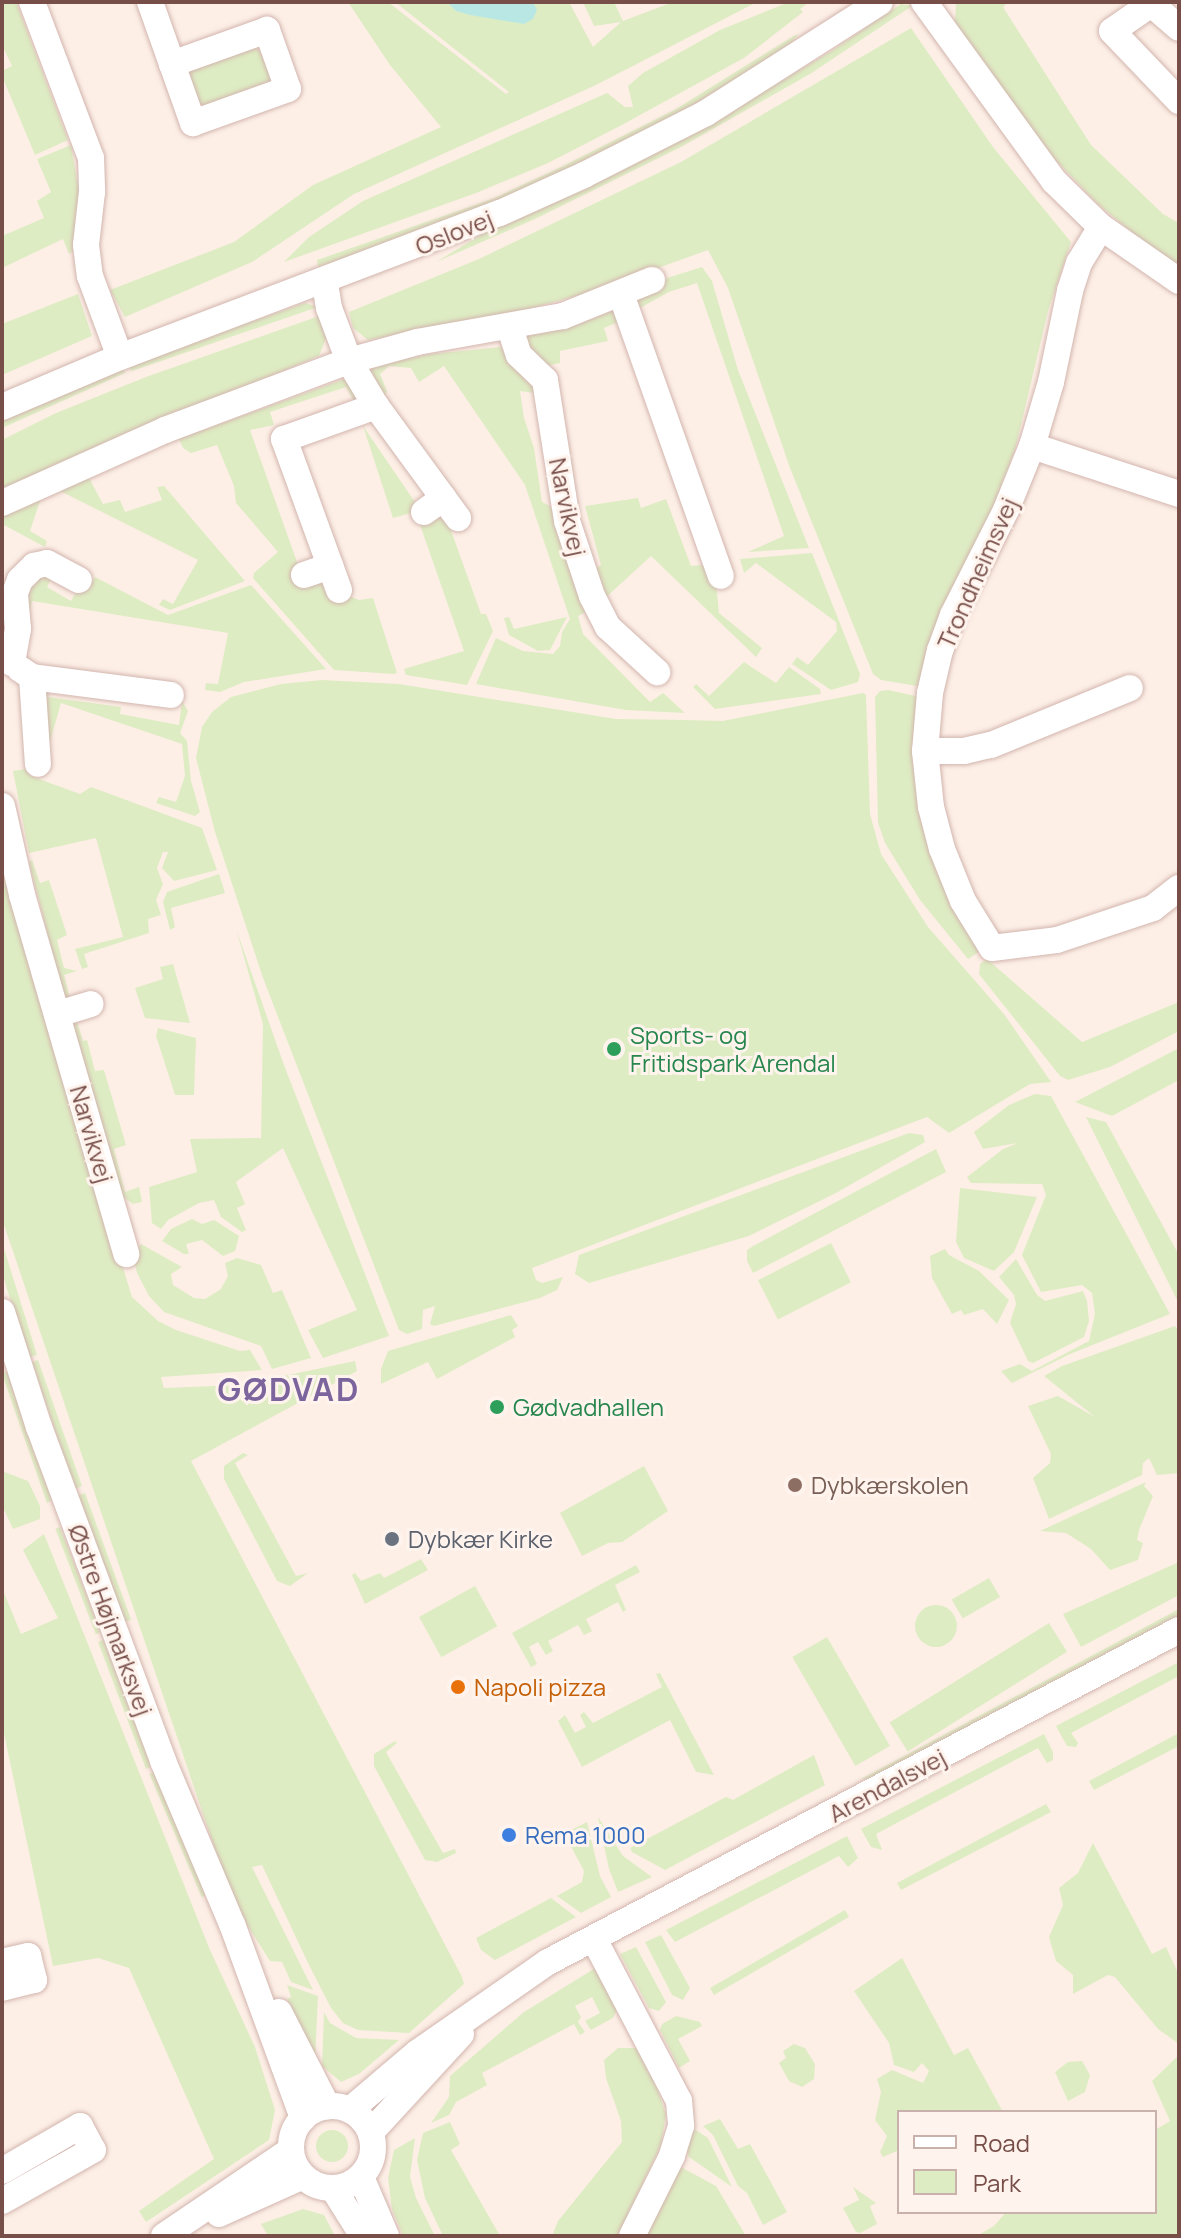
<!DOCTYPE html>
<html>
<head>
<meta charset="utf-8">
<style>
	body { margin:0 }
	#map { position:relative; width:1181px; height:2238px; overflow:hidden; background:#fdefe6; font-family:Manrope,sans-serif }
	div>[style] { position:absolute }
	.green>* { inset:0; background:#deecc3; transform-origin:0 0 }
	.round { border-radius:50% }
	.water>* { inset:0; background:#b9e8e4 }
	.roads { filter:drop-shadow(0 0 2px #d2b5ae) drop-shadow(0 0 2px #d2b5ae) }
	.minor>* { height:26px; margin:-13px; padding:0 13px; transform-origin:13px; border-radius:13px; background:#fff }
	.minor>.ring { margin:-13px; padding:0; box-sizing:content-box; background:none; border:26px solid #fff; border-radius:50% }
	.dots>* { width:22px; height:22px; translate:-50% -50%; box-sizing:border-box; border:4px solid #fff4ed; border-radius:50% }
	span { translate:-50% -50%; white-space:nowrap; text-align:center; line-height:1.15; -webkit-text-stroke:6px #fff4ed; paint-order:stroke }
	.street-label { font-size:24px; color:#784e49 }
	.leisure-label { font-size:24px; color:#27864d }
	.left { translate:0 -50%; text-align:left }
	.education-label { font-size:24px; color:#785e54 }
	.worship-label { font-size:24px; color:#5b616d }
	.food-label { font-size:24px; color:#c56008 }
	.shop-label { font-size:24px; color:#366cbe }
	.district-label { font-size:32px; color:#7c659c; font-weight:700; letter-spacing:2px }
	.frame { position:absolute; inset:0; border:4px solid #784e49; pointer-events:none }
	.legend { position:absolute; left:897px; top:2110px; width:260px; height:104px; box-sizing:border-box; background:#fff4ed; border:2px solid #c9b2ab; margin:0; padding:10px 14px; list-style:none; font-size:24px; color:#784e49 }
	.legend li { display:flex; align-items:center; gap:16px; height:40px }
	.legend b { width:40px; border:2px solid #c9b2ab }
</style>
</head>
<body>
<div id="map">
	<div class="green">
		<div style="clip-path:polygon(2px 2px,16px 2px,68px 140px,35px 155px,2px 76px,2px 71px,12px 66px,2px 45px)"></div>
		<div style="clip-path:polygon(348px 2px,388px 2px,506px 94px,509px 92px,395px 2px,569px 2px,593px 47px,621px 22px,594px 26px,583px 2px,614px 2px,623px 21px,673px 2px,757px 2px,596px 85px,354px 194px,252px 262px,125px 317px,110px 290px,234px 242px,313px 185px,441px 127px,390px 65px)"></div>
		<div style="clip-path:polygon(789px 2px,809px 2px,800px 9px,803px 12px,744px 58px,620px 126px,548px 163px,476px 193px,284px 262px,309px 237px,363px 201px,607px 93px,625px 107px,633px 107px,628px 86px,643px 73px,720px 30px)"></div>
		<div style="clip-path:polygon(956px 2px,1008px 2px,1003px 7px,1091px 145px,1163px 214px,1179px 223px,1179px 266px,1162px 257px,1099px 205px,1042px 146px,955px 24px)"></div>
		<div style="clip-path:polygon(901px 4px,912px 6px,810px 74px,681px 147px,535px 219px,436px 262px,484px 233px,726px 114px,830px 52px)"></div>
		<div style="clip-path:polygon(911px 28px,993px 147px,1071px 242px,1048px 311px,1015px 450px,923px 687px,881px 680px,873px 674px,790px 468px,728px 288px,708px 250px,597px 290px,507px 315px,368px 340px,353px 328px,349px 312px,479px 259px,681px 162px)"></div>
		<div style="clip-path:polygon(795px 35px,798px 35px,786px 49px,735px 84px,497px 205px,318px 267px,317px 260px,492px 199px,561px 167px,676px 109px)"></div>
		<div style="clip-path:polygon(248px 45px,263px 52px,272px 77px,266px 90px,205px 107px,197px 102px,188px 76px,190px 71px)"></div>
		<div style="clip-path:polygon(71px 145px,79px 192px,74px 250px,69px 254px,63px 239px,2px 268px,2px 236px,44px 218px,37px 201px,51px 192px,37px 159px)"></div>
		<div style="clip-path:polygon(702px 267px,712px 281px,738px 370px,809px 548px,748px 552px,784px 536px,697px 283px,669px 292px,640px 308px,635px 298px,667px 278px)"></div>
		<div style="clip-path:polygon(78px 294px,92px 336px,2px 375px,2px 324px)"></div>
		<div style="clip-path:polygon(305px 303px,318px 307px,132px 371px,127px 366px)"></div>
		<div style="clip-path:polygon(615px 310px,623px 320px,604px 328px,608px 341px,560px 351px,560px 363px,546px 366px,518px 338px,568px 328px)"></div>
		<div style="clip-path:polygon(319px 316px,326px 338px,319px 356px,66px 460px,2px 492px,2px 440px,56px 413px,146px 377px)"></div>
		<div style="clip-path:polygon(501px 347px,515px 367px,531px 374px,535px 393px,520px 391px,524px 418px,534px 448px,542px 502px,550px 506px,556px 517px,588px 611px,578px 616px,583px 634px,650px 702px,663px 693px,685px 713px,626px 710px,476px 684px,496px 638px,523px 651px,553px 654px,560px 646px,562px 632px,570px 619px,525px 485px,444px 366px,419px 382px,411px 368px,389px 366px,380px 374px,387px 391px,383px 399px,363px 367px,431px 354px)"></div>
		<div style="clip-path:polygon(123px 367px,125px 373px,2px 428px,2px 418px)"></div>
		<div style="clip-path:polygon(350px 377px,363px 395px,355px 403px,346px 387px,270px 412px,274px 425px,250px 430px,302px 576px,359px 600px,373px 598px,397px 673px,394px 674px,334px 670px,253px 578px,254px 573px,278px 552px,236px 503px,234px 486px,217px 445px,191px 453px,183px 448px,179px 439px)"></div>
		<div style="clip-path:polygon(363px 426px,419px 508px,414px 512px,393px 518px)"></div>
		<div style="clip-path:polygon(88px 476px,103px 504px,120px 500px,125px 512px,162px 500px,157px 487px,164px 486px,245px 581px,170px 610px,159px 605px,163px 599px,173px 604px,198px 560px,58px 490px)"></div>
		<div style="clip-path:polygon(41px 498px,30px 531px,47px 541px,45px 547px,2px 524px,2px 517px)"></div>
		<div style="clip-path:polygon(638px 498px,641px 508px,666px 499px,691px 566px,702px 565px,715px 573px,719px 613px,762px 648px,756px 657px,651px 556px,603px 600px,589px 573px,601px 565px,585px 506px)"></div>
		<div style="clip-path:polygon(435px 516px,448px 522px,481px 614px,486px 614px,493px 631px,467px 685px,406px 675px,404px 669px,464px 651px,418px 519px)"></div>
		<div style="clip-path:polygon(812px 553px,860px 674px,858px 682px,831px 690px,792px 664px,797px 657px,808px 665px,837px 631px,836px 622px,756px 563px,744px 573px,740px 559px)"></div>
		<div style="clip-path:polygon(53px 576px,47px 587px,71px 601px,79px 586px,91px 584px,95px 577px,168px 615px,251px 585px,326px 669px,244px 682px,220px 692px,205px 690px,206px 683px,218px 684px,228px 633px,32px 601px,27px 622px,28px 580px)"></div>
		<div style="clip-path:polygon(509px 617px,514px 629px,567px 617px,550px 650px,538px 651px,509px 635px,504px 618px)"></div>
		<div style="clip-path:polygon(744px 662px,776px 683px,789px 667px,820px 689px,821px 694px,715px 709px,693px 687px,696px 684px,709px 696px)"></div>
		<div style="clip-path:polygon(322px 680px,399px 684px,616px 719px,686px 720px,723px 721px,863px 693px,866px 695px,870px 814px,881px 854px,928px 927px,1004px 1014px,1051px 1082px,1030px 1084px,949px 1133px,927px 1117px,532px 1268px,536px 1280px,542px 1283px,563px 1277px,557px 1290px,540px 1298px,434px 1326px,430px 1324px,435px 1306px,423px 1310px,422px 1329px,407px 1334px,399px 1330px,263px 978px,215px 832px,196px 758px,202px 727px,212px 712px,231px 697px,281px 684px)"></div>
		<div style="clip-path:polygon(49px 689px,48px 697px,121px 707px,120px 714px,179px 725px,182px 701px,188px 711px,180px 733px,187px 741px,191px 781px,200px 812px,195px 816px,156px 803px,159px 797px,176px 802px,185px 776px,182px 744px,61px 703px,46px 756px,40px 692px)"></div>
		<div style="clip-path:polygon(888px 690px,920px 697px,918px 737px,982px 950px,968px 959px,920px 900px,885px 843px,878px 823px,875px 697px,880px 691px)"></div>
		<div style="clip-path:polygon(26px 769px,31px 776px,80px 794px,91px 787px,202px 828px,217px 870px,174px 881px,162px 868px,168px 852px,163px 852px,157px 868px,163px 884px,156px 900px,161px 915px,148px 919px,149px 933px,84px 954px,88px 967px,82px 969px,75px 949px,123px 937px,96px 838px,29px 853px,13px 771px)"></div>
		<div style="clip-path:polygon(2px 859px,6px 885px,132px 1297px,158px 1321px,176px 1330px,240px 1351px,250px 1350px,262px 1370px,161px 1377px,164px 1388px,241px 1385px,355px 1361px,357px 1371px,191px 1461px,462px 1977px,464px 1984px,409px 2033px,358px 2030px,343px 2023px,331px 2008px,308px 1963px,262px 1865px,252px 1867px,313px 1990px,291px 1982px,282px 1962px,270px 1961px,242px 1917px,224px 1876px,2px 1219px)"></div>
		<div style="clip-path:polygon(32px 860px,40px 883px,49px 880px,67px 935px,57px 940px,64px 968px,77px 971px,64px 975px,71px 1002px,65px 1001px,29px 862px)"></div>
		<div style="clip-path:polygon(219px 874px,225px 893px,171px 908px,175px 927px,170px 930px,163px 902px,167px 892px)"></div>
		<div style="clip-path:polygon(236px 929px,284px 1065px,389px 1336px,323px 1358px,308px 1330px,357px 1310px,283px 1148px,236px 1182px,245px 1204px,237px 1208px,246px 1230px,242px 1232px,221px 1217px,214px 1200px,199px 1203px,168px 1220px,161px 1229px,152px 1223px,149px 1187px,197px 1172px,190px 1139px,261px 1138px,263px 1024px)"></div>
		<div style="clip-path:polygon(987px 959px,1082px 1042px,1179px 1002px,1179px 1031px,1110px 1067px,1068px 1080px,1060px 1076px,979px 974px,980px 964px)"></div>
		<div style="clip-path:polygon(173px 964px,190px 1023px,145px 1018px,135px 988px,163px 979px,160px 967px)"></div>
		<div style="clip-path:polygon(75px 1015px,83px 1041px,87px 1040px,95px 1071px,104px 1070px,126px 1145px,114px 1149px,125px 1192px,139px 1187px,142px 1202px,133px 1204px,122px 1196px,69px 1017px)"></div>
		<div style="clip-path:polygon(158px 1028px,196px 1038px,194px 1095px,175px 1095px,156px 1036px)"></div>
		<div style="clip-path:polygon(1179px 1048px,1179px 1080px,1112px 1116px,1075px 1102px)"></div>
		<div style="clip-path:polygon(1035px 1094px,1051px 1096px,1170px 1314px,1070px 1354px,1012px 1383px,1001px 1371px,1020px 1364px,1032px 1371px,1089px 1341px,1095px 1314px,1092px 1293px,1082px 1285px,1041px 1292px,1022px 1255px,1046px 1195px,1042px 1184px,971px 1183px,967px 1177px,1003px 1149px,1018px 1143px,983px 1149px,974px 1132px,1009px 1105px)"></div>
		<div style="clip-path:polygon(1086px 1117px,1106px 1122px,1179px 1255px,1179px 1304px)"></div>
		<div style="clip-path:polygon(909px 1133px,923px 1135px,925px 1142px,836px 1193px,749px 1236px,589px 1283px,575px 1274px,579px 1255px)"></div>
		<div style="clip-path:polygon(936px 1149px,946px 1172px,753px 1273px,747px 1261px,747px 1250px,753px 1246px)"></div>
		<div style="clip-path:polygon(960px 1188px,1037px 1197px,1014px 1252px,994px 1271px,964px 1258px,956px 1242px)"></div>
		<div style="clip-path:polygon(192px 1219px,202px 1224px,214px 1220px,239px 1236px,235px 1251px,223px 1256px,202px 1240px,186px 1244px,189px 1254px,184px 1254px,162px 1241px,171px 1229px)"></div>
		<div style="clip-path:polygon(2px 1242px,37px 1355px,29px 1357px,7px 1289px,2px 1271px)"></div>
		<div style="left:831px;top:1243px;width:44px;height:82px;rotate:63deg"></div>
		<div style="clip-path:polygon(141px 1244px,182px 1267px,171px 1274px,173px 1285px,194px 1298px,205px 1299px,221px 1289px,228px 1276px,225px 1263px,237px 1258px,261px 1265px,273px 1293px,282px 1290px,311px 1358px,272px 1369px,261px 1346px,164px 1312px,149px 1296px,137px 1273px,133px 1257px)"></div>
		<div style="clip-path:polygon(945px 1249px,949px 1255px,979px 1271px,1009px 1300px,997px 1324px,983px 1309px,964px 1315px,961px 1310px,952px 1314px,932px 1278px,930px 1256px)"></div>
		<div style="clip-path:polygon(1016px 1259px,1037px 1295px,1045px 1301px,1083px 1291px,1087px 1301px,1089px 1321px,1084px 1337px,1033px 1363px,1028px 1361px,1010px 1323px,1016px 1304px,1014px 1295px,999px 1277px)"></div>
		<div style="clip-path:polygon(511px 1315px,518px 1326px,512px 1330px,515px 1337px,437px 1379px,428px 1362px,381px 1384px,381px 1369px,388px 1351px)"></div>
		<div style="clip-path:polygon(1175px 1326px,1179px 1332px,1179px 1473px,1157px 1475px,1149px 1458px,1143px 1463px,1142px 1475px,1049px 1519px,1033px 1478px,1050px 1463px,1051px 1454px,1028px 1406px,1058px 1396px,1095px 1417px,1044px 1376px,1062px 1366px)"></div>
		<div style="clip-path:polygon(38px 1360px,82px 1486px,75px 1489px,32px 1362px)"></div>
		<div style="clip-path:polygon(8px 1371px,52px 1500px,47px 1503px,2px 1374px)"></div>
		<div style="clip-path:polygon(243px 1453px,248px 1455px,235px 1463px,296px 1576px,308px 1573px,290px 1586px,277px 1581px,224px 1479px,224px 1466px)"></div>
		<div style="clip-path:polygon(644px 1466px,668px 1511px,622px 1542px,608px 1543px,582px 1556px,560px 1513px)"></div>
		<div style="clip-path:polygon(2px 1471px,28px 1481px,40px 1506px,40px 1519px,13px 1529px,2px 1505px)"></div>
		<div style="clip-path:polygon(1146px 1482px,1144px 1486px,1153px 1496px,1139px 1530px,1137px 1540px,1143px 1543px,1138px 1560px,1110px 1570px,1091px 1549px,1066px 1533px,1040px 1531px)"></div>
		<div style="left:85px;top:1493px;width:135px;height:8px;rotate:70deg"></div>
		<div style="left:60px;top:1527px;width:113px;height:5px;rotate:69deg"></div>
		<div style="clip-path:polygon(44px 1534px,210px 1950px,255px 2047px,275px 2110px,269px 2140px,146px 2222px,139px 2211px,214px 2159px,129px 1968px,98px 1958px,53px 1966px,2px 1724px,2px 1588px,21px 1634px,58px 1618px,23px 1550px)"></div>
		<div style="clip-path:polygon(421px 1559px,428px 1570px,365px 1604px,352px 1575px,355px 1573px,361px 1581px,380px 1573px,384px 1578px)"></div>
		<div style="clip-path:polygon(1179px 1562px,1179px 1595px,1081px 1647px,1063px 1614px)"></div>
		<div style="clip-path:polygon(636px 1565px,640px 1572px,615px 1585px,626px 1610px,623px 1612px,618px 1602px,586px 1619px,592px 1631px,584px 1635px,578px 1625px,548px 1641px,553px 1651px,546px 1655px,538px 1642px,529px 1647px,537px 1664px,531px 1667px,512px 1633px)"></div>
		<div style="left:989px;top:1578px;width:22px;height:43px;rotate:60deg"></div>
		<div style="left:475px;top:1586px;width:46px;height:64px;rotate:61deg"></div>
		<div class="round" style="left:915px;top:1605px;width:42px;height:42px"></div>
		<div style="clip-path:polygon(1179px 1609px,1179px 1618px,872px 1778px,861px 1779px)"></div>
		<div style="left:1049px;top:1623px;width:34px;height:188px;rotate:58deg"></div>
		<div style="left:827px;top:1637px;width:126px;height:40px;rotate:60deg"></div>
		<div style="clip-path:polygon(103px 1640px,152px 1766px,146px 1769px,98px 1642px)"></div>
		<div style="clip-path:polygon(1179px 1662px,1179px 1676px,1071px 1733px,1078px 1743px,1076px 1747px,1067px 1746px,1056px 1726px)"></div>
		<div style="clip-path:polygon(660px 1673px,714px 1775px,696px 1772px,670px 1720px,582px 1767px,558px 1721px,565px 1715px,575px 1733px,586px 1727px,580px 1715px,584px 1712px,593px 1723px,662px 1687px,656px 1674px)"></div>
		<div style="clip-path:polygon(1179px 1733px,1179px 1746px,1094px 1790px,1089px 1781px)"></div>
		<div style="clip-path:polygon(1044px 1734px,1053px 1752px,1053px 1760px,1047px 1763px,1038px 1748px,876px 1834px,882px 1850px,871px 1847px,861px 1829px)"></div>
		<div style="clip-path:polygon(395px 1741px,397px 1743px,386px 1752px,443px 1853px,455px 1849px,456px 1853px,437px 1862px,425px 1860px,374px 1766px,374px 1754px)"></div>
		<div style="clip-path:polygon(814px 1755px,825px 1785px,665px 1870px,632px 1852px,630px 1848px,726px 1797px,733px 1800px)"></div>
		<div style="left:154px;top:1772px;width:134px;height:5px;rotate:67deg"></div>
		<div style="clip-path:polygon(1046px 1804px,1051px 1812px,901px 1890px,897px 1883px)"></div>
		<div style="clip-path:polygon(598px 1817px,623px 1856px,652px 1877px,618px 1892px,609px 1869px)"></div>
		<div style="clip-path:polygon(587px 1822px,600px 1876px,611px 1897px,581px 1913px,557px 1896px,582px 1882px,584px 1871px,566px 1837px,567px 1832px)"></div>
		<div style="clip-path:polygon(847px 1836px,858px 1858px,848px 1867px,839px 1856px,675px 1942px,666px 1930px)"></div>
		<div style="clip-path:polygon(1093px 1843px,1152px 1954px,1166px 1947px,1179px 1975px,1179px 2044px,1158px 2029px,1115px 1977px,1108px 1975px,1073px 1994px,1073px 1975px,1056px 1961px,1049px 1937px,1063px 1905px,1059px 1888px,1078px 1873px)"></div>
		<div style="clip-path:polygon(551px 1898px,576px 1917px,495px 1960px,481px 1950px,476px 1938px)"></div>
		<div style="left:845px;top:1910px;width:8px;height:156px;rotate:60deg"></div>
		<div style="clip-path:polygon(661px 1935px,690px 1988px,683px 2000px,672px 1995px,645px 1942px)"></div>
		<div style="clip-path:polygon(636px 1947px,666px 2002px,659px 2011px,649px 2008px,620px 1954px)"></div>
		<div style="clip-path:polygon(902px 1958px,954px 2055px,968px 2048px,1003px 2112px,899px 2112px,899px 2150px,883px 2157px,880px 2152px,887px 2136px,875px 2120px,881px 2092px,877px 2079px,892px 2070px,923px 2083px,929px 2071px,922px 2063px,914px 2072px,894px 2065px,889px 2043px,854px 1991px)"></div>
		<div style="clip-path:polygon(597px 1967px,618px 2007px,613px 2018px,591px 2030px,585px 2021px,600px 2013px,592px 1997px,575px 2006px,581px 2017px,578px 2022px,585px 2032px,580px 2035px,574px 2024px,482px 2073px,487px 2085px,456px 2102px,449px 2115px,431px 2123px,449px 2097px,450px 2076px,524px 2012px)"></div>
		<div style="clip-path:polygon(287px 1985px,318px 1996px,315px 2062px,302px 2046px,287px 1999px,291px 1997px)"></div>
		<div style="clip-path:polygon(324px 2012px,330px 2023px,356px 2038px,399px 2040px,359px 2074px,341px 2082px,322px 2066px)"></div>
		<div style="clip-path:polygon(676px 2016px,700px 2022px,702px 2026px,678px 2039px,690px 2061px,679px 2068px,660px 2030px,662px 2024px)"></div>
		<div style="clip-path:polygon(794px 2044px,805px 2048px,815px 2064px,814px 2079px,802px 2087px,789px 2081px,779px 2063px,786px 2058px,783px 2051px)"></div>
		<div style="clip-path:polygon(618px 2048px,636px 2048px,658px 2090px,666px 2115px,661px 2145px,618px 2236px,552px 2236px,558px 2221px,622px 2142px,621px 2121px,606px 2078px,604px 2060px)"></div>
		<div style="clip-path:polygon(1179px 2055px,1179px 2236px,977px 2236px,994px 2226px,1006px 2212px,1155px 2212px,1155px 2130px,1170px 2121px,1152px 2081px)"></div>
		<div style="clip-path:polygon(1082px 2061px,1090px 2075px,1085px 2092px,1068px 2101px,1055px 2072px,1068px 2062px)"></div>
		<div style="clip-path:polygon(720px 2119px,738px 2149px,750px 2144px,787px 2212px,763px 2225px,747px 2193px,738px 2186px,713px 2135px,703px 2126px)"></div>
		<div style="clip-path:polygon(450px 2122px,460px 2144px,451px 2150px,500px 2236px,443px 2236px,425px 2198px,417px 2160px,423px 2133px)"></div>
		<div style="clip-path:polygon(691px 2127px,708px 2138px,732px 2187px,689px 2157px,686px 2148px)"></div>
		<div class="round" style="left:316px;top:2130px;width:32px;height:32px"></div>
		<div style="clip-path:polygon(415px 2138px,410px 2177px,416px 2198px,435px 2236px,403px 2236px,392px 2209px,388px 2178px,394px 2150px)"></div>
		<div style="clip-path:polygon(679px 2166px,716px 2186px,746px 2236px,641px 2236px)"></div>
		<div style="clip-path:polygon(853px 2187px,876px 2203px,870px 2206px,877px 2224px,860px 2233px,856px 2232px,843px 2208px,859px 2200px)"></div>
		<div style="clip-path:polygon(303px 2209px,324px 2215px,335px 2236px,268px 2236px,261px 2224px)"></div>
	</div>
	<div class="water">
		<div style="clip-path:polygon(447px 2px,533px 2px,537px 10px,533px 19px,524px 24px,470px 15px,456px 11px)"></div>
	</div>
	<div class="roads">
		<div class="minor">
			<div style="left:32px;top:2px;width:167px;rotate:69.3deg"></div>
			<div style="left:91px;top:158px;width:34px;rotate:88deg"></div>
			<div style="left:92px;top:192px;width:53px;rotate:96.5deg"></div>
			<div style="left:86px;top:245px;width:31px;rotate:83deg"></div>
			<div style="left:90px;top:276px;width:86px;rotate:69.7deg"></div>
			<div style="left:150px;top:2px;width:66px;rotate:70.5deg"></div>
			<div style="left:172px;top:64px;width:63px;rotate:70.4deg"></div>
			<div style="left:193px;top:123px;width:101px;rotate:-19.7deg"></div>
			<div style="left:288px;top:89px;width:63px;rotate:-109.6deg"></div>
			<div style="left:267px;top:30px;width:101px;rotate:160.3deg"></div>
			<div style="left:924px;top:2px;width:221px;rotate:54deg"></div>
			<div style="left:1054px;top:181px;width:66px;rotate:44.4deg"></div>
			<div style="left:1101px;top:227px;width:95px;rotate:34.7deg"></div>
			<div style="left:1179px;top:28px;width:37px;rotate:-139deg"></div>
			<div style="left:1151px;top:4px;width:47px;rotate:145.3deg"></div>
			<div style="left:1112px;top:31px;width:97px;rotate:46.3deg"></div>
			<div style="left:1101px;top:227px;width:42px;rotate:121.4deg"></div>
			<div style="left:1079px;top:263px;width:29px;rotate:108deg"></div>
			<div style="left:1070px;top:291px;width:93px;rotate:101.8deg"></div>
			<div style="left:1051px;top:382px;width:67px;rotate:106.5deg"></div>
			<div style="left:1032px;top:446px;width:69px;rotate:112.1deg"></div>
			<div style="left:1006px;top:510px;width:118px;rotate:116.8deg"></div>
			<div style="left:953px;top:615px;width:37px;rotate:110deg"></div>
			<div style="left:940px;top:650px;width:44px;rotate:103.1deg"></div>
			<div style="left:930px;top:693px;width:58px;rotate:94.9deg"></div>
			<div style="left:925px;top:751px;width:56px;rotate:83.9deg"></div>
			<div style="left:931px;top:807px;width:43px;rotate:75.3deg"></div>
			<div style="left:942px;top:849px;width:56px;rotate:68deg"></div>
			<div style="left:963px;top:901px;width:55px;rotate:58.3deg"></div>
			<div style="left:992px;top:948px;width:65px;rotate:-7deg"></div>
			<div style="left:1057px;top:940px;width:101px;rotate:-18.4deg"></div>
			<div style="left:1153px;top:908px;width:33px;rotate:-38deg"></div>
			<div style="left:325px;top:283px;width:25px;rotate:81deg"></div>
			<div style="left:329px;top:308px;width:57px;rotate:69.3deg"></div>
			<div style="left:349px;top:361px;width:52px;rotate:59deg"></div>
			<div style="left:376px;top:406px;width:139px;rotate:53.8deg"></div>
			<div style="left:621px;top:294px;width:299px;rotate:70.5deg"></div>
			<div style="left:510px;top:328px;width:28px;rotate:72deg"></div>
			<div style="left:519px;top:355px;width:36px;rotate:44deg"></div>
			<div style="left:545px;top:380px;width:143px;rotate:81.1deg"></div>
			<div style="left:567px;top:521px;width:79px;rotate:71.6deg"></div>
			<div style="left:592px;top:596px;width:35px;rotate:63deg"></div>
			<div style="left:608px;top:627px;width:67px;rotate:42.6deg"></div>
			<div style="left:2px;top:407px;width:128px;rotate:-23deg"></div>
			<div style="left:120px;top:357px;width:406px;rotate:-20.8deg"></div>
			<div style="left:500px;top:213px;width:92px;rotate:-24.3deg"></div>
			<div style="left:584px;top:175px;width:137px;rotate:-26.9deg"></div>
			<div style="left:706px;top:113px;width:206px;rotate:-32.5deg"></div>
			<div style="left:1032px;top:446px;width:155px;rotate:18.1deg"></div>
			<div style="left:2px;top:503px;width:179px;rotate:-24.1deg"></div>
			<div style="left:165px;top:430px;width:197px;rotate:-20.6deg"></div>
			<div style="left:349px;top:361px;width:71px;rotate:-15.6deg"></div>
			<div style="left:417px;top:342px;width:148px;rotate:-10.1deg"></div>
			<div style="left:563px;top:316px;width:96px;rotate:-22deg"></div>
			<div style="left:424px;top:512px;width:24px;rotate:-36deg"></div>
			<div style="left:304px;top:575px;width:28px;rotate:-19deg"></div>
			<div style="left:339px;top:590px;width:161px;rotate:-110deg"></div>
			<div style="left:284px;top:439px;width:98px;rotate:-19.7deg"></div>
			<div style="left:12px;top:663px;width:35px;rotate:-80deg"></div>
			<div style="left:18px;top:629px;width:36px;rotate:-95deg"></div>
			<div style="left:15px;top:593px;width:14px;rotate:-69deg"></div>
			<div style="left:20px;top:580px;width:20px;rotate:-45deg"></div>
			<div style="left:34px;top:566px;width:13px;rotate:-13deg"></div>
			<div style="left:47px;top:563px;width:36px;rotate:28deg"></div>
			<div style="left:20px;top:669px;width:14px;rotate:34deg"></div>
			<div style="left:32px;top:677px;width:87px;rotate:86.1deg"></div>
			<div style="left:32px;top:677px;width:140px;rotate:7.4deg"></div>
			<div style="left:925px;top:751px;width:39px"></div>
			<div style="left:964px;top:751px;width:28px;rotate:-13deg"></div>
			<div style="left:991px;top:745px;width:150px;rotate:-22.3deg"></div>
			<div style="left:2px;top:806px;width:91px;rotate:77.3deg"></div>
			<div style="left:22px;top:895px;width:374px;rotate:73.8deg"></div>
			<div style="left:58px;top:1014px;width:34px;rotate:-17deg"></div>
			<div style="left:2px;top:1312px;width:121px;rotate:72.2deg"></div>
			<div style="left:39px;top:1427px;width:356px;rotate:69.6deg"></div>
			<div style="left:163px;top:1761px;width:177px;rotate:67.1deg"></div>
			<div style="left:232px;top:1924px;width:207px;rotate:69.9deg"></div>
			<div style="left:594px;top:1939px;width:183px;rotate:62.3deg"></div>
			<div style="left:679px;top:2101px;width:25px;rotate:85deg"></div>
			<div style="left:681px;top:2126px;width:31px;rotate:107deg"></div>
			<div style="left:672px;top:2156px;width:89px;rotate:116.6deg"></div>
			<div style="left:2px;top:1962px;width:27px;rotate:-13deg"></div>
			<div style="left:28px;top:1956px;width:25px;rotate:76deg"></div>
			<div style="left:34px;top:1980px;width:33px;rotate:166deg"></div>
			<div style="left:279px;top:2012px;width:106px;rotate:62.9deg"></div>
			<div class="ring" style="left:291px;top:2106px;width:56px;height:56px"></div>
			<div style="left:350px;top:2110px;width:88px;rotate:-40.4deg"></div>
			<div style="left:417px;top:2053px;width:160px;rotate:-34.8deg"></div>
			<div style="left:548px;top:1962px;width:713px;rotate:-27.75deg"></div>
			<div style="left:371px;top:2132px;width:133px;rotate:-47.4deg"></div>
			<div style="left:2px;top:2171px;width:90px;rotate:-30deg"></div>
			<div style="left:80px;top:2126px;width:27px;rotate:62deg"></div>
			<div style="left:93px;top:2150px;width:104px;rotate:150.7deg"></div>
			<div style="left:361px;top:2177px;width:64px;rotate:67deg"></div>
			<div style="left:333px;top:2188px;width:57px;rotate:58deg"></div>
			<div style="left:219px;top:2214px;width:92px;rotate:-24.3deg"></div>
			<div style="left:164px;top:2236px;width:153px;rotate:-34.1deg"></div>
		</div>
	</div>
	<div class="dots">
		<div style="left:614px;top:1049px;background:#2e9e5b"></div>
		<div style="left:497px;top:1407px;background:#2e9e5b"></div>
		<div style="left:795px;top:1485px;background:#8d6e63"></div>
		<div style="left:392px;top:1539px;background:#6b7280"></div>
		<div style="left:458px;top:1687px;background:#e8710a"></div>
		<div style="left:509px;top:1835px;background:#3f7fe0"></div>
	</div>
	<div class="street-label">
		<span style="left:454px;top:232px;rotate:-22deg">Oslovej</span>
		<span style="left:568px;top:507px;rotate:78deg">Narvikvej</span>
		<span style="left:977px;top:573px;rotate:-66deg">Trondheimsvej</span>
		<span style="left:92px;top:1134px;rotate:74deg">Narvikvej</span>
		<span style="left:111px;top:1620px;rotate:70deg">Østre Højmarksvej</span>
		<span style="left:887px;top:1785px;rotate:-28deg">Arendalsvej</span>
	</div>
	<div class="leisure-label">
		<span class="left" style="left:630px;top:1049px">Sports- og<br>Fritidspark Arendal</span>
		<span class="left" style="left:513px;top:1407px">Gødvadhallen</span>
	</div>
	<div class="education-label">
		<span class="left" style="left:811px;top:1485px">Dybkærskolen</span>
	</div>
	<div class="worship-label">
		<span class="left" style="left:408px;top:1539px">Dybkær Kirke</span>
	</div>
	<div class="food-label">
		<span class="left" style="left:474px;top:1687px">Napoli pizza</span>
	</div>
	<div class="shop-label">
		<span class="left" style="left:525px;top:1835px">Rema 1000</span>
	</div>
	<div class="district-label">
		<span style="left:289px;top:1389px">GØDVAD</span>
	</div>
	<div class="frame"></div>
	<ul class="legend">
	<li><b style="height:10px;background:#fff"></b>Road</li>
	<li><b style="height:22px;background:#deecc3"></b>Park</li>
	</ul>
</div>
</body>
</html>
